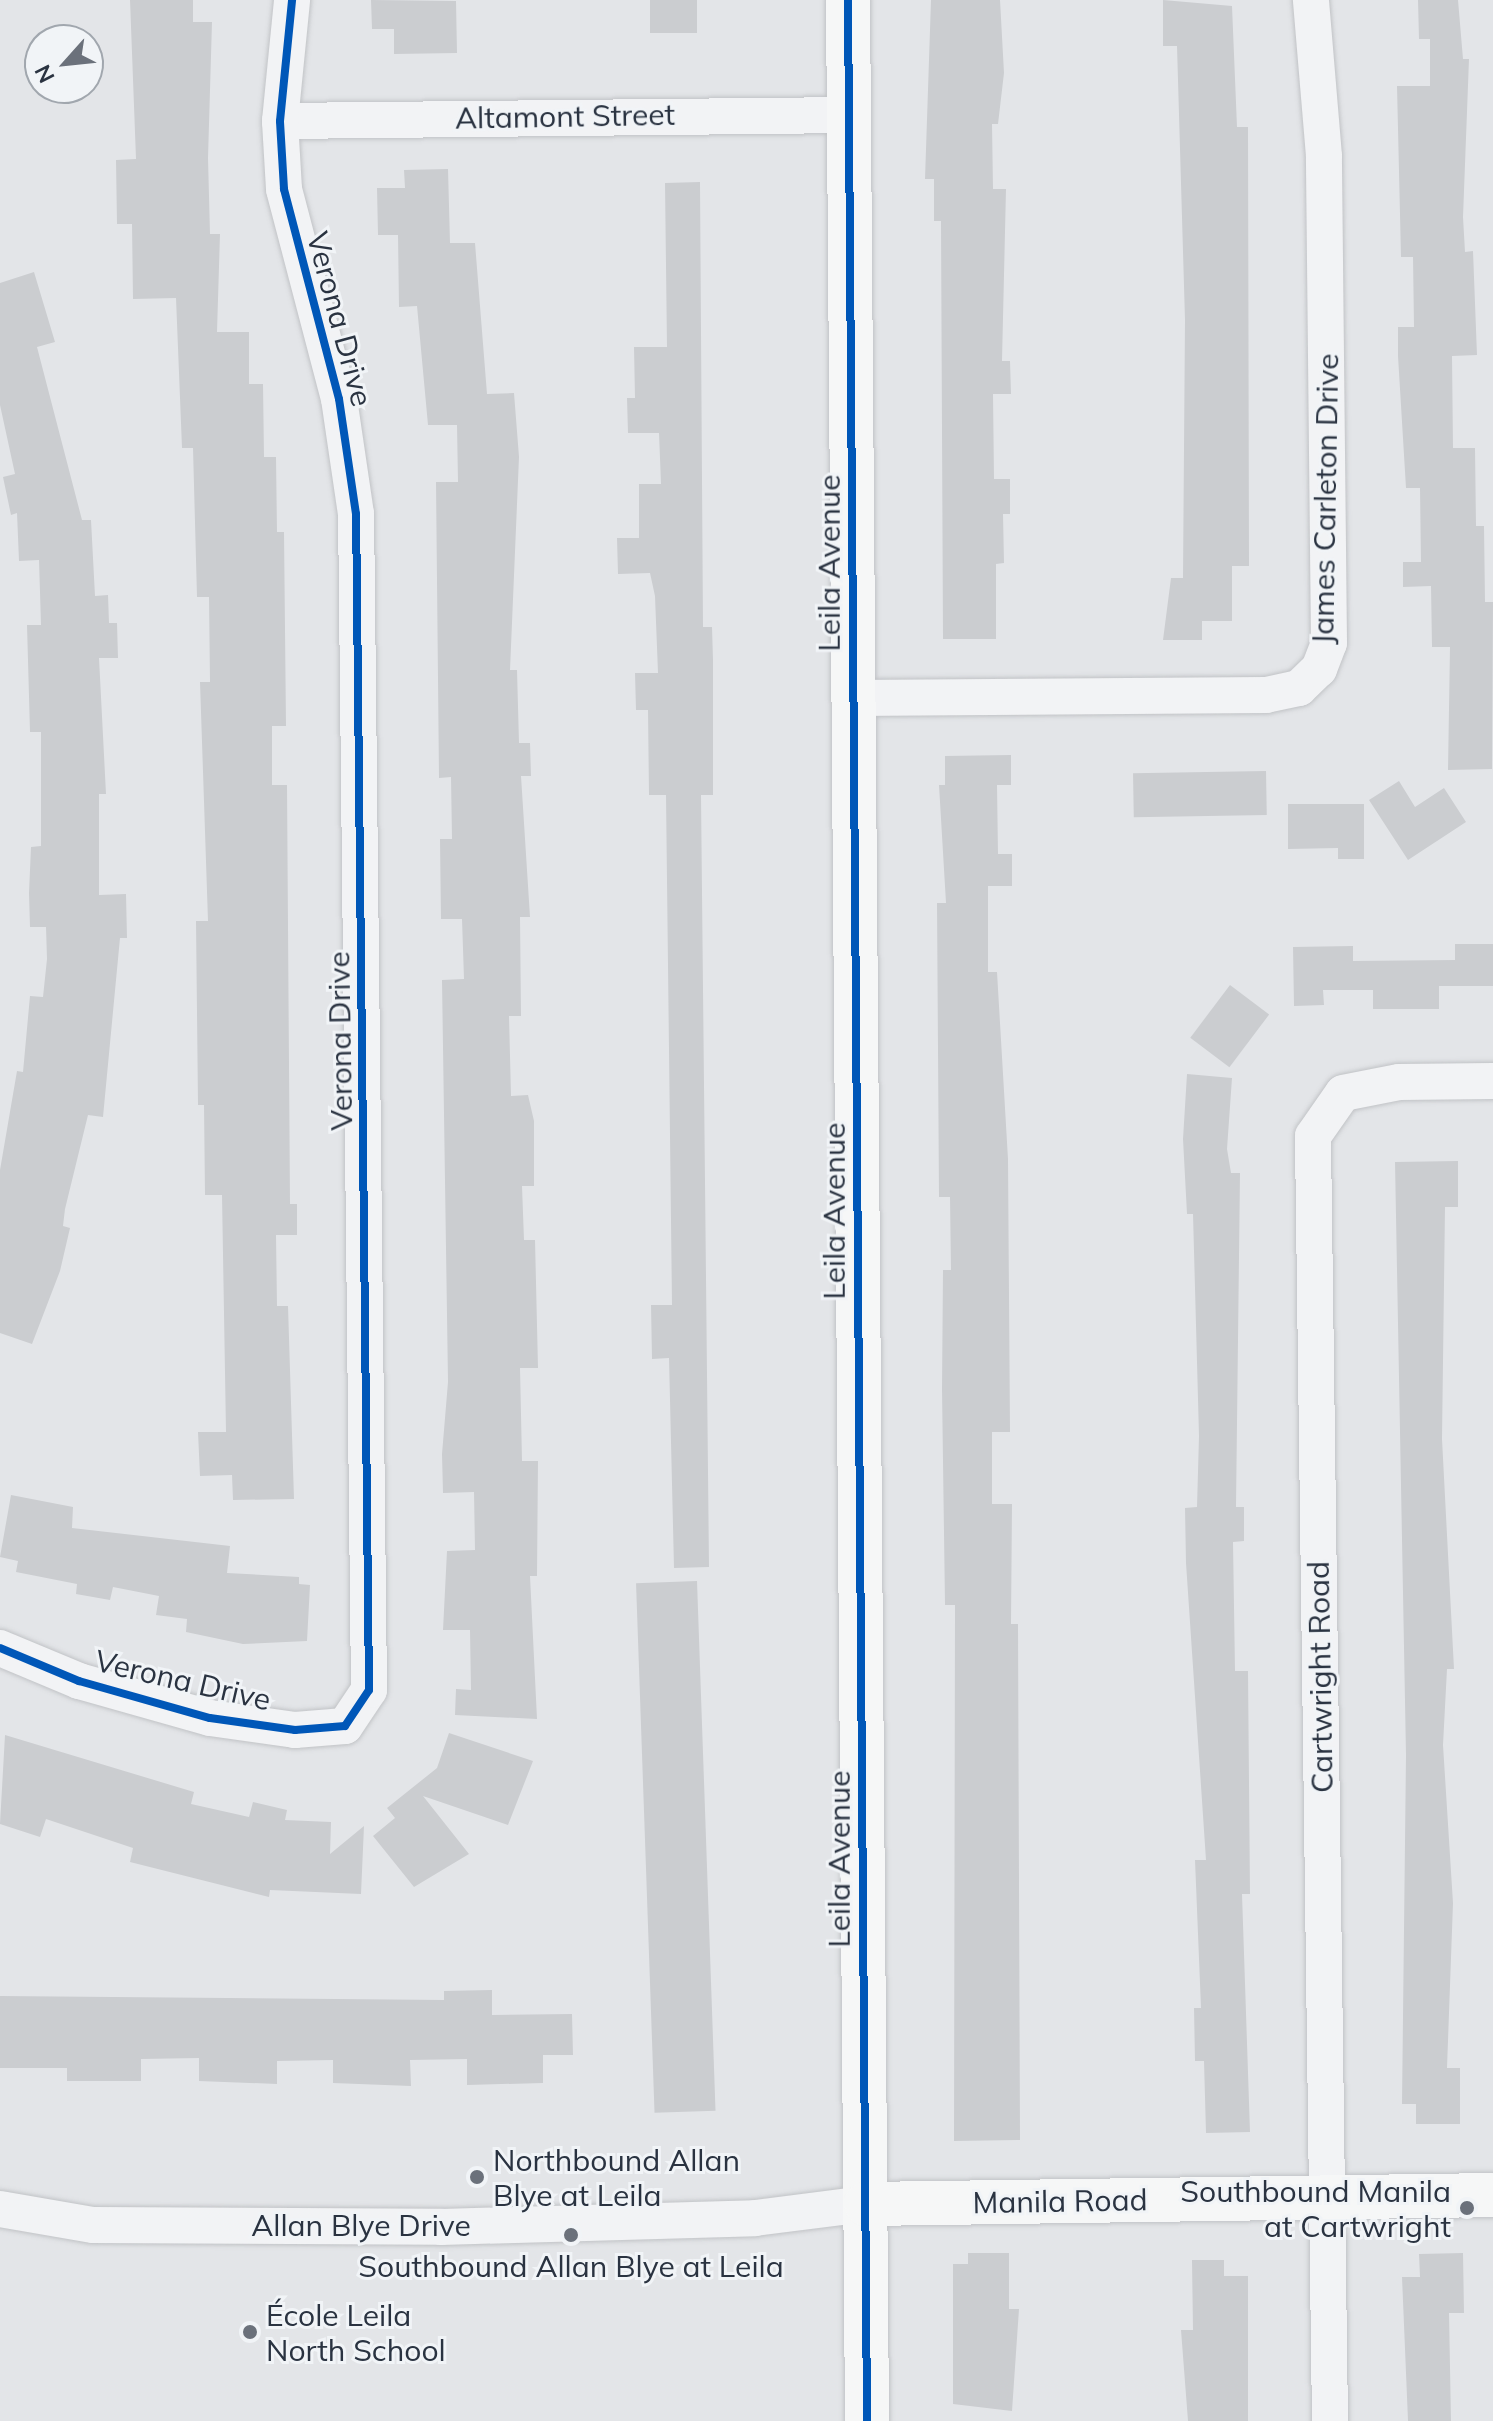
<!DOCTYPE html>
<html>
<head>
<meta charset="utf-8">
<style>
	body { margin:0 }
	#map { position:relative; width:1493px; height:2421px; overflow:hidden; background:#e3e5e8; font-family:Mulish,sans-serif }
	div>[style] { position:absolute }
	.building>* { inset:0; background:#cbcdd0; transform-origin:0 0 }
	.roads { filter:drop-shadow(0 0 2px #c1c3c6) drop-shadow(0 0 2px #c1c3c6) }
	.street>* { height:36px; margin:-18px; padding:0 18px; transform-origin:18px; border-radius:18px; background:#f2f3f5 }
	.secondary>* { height:44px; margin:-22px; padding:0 22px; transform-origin:22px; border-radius:22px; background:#f6f7f7 }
	.cycleway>* { height:8px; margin:-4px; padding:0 4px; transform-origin:4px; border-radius:4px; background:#0057b8 }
	.dots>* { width:22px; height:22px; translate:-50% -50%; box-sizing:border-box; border:4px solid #f1f4f7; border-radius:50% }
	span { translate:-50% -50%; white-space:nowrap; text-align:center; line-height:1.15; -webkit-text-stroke:6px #f1f4f7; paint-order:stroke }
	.street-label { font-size:30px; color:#2a3341 }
	.poi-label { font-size:30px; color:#2a3341 }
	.left { translate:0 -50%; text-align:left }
	.right { translate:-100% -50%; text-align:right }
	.north { position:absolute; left:24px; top:24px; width:80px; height:80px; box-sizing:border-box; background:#f1f4f7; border:2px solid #a1a7ae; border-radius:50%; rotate:243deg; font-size:22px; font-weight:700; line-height:32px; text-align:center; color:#2a3341 }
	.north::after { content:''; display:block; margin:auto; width:28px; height:36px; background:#6b717b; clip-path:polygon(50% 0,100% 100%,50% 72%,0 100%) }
</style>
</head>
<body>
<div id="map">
	<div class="building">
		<div style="clip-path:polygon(130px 0,193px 0,193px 22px,212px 22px,208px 158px,210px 234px,220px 234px,217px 332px,249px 332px,249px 384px,263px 384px,264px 457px,276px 457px,277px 532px,284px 532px,286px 726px,272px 726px,272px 785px,287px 785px,290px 1204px,297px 1204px,297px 1235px,276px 1235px,277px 1306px,288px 1306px,294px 1499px,233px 1500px,232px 1475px,200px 1476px,198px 1432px,226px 1432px,222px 1195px,205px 1195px,204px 1105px,198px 1105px,196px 921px,208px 921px,200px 682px,210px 682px,209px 597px,197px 597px,193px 448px,182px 448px,176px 298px,133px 299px,132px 224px,117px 224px,116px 160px,136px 159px)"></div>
		<div style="clip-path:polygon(371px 0,456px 1px,457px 53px,394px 54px,394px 29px,372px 29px)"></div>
		<div style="left:650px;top:0;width:47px;height:33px"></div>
		<div style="clip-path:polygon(931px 0,1000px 0,1004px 73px,998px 124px,992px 124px,993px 189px,1006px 189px,1002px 361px,1010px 361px,1011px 394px,993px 394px,994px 479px,1010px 479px,1010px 514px,1003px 514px,1004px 563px,996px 564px,996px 639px,943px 639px,941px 221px,934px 221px,934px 179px,925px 179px)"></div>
		<div style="clip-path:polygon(1163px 0,1232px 6px,1237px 127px,1248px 127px,1249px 566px,1232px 566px,1232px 621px,1202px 621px,1202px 640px,1163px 640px,1171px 578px,1183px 578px,1185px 320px,1177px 46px,1163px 46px)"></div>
		<div style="clip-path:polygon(1418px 0,1458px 0,1463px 59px,1469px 59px,1463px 217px,1465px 252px,1473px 251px,1477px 355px,1452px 356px,1453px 448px,1475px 448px,1476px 526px,1484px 526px,1485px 602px,1493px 602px,1492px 769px,1448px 770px,1450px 647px,1432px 647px,1431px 586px,1403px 587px,1403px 562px,1421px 562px,1420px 488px,1406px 488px,1398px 356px,1398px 327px,1414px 327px,1413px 257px,1401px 257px,1397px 86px,1430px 86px,1430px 39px,1419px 39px)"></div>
		<div style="clip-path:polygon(448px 169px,450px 243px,475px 243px,487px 394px,514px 393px,519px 457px,510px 670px,517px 670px,519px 743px,530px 743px,531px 776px,521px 776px,530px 917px,520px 917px,521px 1016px,509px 1016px,511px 1096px,528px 1095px,534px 1121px,534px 1186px,522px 1186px,524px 1240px,535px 1240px,538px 1368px,520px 1368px,522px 1461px,538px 1461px,537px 1576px,530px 1576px,537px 1719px,455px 1715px,456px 1689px,471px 1690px,470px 1630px,443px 1630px,447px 1551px,475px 1550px,474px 1492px,443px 1493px,442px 1454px,448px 1382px,442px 980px,464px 979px,462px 919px,441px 919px,440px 839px,452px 839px,451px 777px,439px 778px,436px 482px,458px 482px,457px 425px,428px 425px,417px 306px,399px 307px,398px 235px,378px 235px,377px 188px,405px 188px,404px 170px)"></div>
		<div style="clip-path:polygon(700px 182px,703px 627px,712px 627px,713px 660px,713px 795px,701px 795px,709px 1567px,674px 1568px,669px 1358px,652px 1359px,651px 1305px,672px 1305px,666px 795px,649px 795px,648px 710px,636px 710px,635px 673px,658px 673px,655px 596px,650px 573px,618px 574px,617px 538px,639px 538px,639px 484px,661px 484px,659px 433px,628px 433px,627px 398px,635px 398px,634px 347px,667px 347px,665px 183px)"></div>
		<div style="clip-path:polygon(34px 272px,55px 342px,37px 347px,82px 520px,91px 520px,95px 596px,108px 595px,109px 623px,117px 623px,118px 658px,99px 658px,106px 794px,99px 794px,99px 895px,126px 894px,127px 938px,120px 938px,103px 1117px,88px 1115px,65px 1209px,63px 1226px,70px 1228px,60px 1271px,32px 1344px,0 1333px,0 1170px,17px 1071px,23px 1072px,30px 996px,43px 997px,47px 959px,46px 927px,30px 927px,29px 893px,31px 847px,41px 846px,41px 732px,30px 732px,27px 625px,41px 625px,39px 560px,19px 561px,17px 513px,11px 515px,3px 477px,15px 474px,0 405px,0 283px)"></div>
		<div style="clip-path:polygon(1011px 755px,1011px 785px,997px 785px,998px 854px,1012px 854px,1012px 886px,988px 886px,988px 972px,997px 972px,1008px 1159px,1010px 1432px,992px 1432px,992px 1504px,1012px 1504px,1011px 1624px,1018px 1624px,1020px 2140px,954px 2141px,955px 1605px,945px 1605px,942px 1389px,943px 1270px,951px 1270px,950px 1197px,939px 1197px,937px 903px,946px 903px,939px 785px,945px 785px,945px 756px)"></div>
		<div style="left:1266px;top:771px;width:44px;height:133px;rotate:89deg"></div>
		<div style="clip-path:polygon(1399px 781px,1415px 807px,1444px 788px,1466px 822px,1408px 860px,1369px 800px)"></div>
		<div style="clip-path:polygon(1288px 804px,1364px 804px,1364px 859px,1338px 859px,1338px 848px,1288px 849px)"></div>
		<div style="clip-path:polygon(1455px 944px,1493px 944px,1493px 986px,1439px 986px,1439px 1009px,1373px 1009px,1373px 990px,1323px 990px,1324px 1005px,1294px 1006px,1293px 947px,1353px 946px,1353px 961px,1455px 960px)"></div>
		<div style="left:1230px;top:985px;width:49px;height:66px;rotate:37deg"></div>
		<div style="clip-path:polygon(1187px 1074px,1232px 1078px,1227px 1149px,1231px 1173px,1240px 1173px,1236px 1507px,1244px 1507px,1244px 1541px,1233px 1542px,1235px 1671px,1248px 1671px,1250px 1894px,1242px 1894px,1250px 2132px,1206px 2133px,1204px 2061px,1195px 2061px,1194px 2008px,1201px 2008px,1195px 1860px,1206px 1860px,1186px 1563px,1185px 1508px,1197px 1507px,1199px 1436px,1193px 1214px,1187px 1214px,1183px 1139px)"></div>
		<div style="clip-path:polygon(1458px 1161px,1458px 1207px,1445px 1207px,1442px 1439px,1454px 1669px,1447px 1669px,1443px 1745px,1453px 1903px,1447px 2068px,1460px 2068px,1460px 2124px,1416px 2124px,1416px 2104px,1402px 2104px,1406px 1755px,1395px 1162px)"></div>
		<div style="clip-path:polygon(11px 1495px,73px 1507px,72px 1528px,230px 1546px,227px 1573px,299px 1577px,299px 1584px,310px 1585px,307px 1641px,243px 1644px,186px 1632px,187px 1619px,156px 1615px,159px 1596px,113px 1587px,110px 1600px,76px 1594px,77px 1584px,16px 1572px,18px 1561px,0 1557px)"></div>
		<div style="left:697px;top:1581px;width:530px;height:61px;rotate:88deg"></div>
		<div style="clip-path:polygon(449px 1733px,533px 1761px,508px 1825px,423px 1796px,469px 1854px,414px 1887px,373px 1836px,395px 1818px,387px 1808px,437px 1768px)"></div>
		<div style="clip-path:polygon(5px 1735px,194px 1792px,191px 1804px,249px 1817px,253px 1802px,287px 1810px,285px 1820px,331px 1822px,330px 1854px,364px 1826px,361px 1894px,270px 1890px,269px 1897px,130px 1862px,133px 1848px,46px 1819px,40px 1837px,0 1824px)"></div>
		<div style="clip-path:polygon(492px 1990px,492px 2015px,572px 2014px,573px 2055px,543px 2055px,543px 2083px,467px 2085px,467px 2059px,410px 2060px,411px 2086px,333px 2083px,333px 2060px,277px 2061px,277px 2084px,199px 2081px,199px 2058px,141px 2059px,141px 2081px,67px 2081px,67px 2068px,0 2068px,0 1996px,444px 2000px,444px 1991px)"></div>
		<div style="clip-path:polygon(968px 2253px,1009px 2253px,1009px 2309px,1019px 2309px,1012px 2411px,953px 2404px,953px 2264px,968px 2264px)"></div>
		<div style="clip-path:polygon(1463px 2253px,1464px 2313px,1449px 2313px,1451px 2421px,1408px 2421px,1402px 2277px,1420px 2277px,1419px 2254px)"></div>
		<div style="clip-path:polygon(1192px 2260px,1224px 2260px,1224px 2276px,1248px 2276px,1248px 2421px,1188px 2421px,1181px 2330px,1193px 2330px)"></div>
	</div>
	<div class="roads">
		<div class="street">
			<div style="left:280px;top:121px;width:569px;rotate:-0.6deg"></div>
			<div style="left:854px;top:698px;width:412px;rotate:-0.4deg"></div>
			<div style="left:1266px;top:695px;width:34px;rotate:-12deg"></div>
			<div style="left:1299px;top:688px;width:28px;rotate:-44deg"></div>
			<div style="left:1319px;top:669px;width:28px;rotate:-69deg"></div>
			<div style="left:1329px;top:643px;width:487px;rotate:-90.6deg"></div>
			<div style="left:1324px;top:156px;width:157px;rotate:-94.8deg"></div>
			<div style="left:0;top:1648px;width:86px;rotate:22.7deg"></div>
			<div style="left:79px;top:1681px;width:136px;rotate:15.8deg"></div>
			<div style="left:210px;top:1718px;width:86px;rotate:8deg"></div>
			<div style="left:295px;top:1730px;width:50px;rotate:-4.6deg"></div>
			<div style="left:345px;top:1726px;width:43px;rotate:-56.3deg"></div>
			<div style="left:369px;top:1690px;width:1176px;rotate:-90.63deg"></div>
			<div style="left:356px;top:514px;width:116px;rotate:-98.4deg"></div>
			<div style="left:339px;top:399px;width:217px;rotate:-104.7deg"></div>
			<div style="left:284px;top:189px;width:68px;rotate:-93.4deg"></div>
			<div style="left:280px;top:121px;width:122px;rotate:-84.3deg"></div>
			<div style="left:0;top:2209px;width:94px;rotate:9.8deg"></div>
			<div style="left:93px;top:2225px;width:348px;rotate:0.3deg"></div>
			<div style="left:441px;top:2227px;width:314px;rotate:-1.6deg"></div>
			<div style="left:755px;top:2218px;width:112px;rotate:-7.2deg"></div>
			<div style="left:1330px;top:2421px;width:1285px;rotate:-90.76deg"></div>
			<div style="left:1313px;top:1136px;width:52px;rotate:-55.1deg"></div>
			<div style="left:1343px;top:1093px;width:57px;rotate:-11.1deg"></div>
			<div style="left:1399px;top:1082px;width:94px;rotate:-0.6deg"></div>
		</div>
		<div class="secondary">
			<div style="left:848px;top:0;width:2421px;rotate:89.55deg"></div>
			<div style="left:866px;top:2204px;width:627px;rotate:-0.82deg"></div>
		</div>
	</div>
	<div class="cycleway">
		<div style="left:848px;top:0;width:2421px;rotate:89.55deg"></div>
		<div style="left:0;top:1648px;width:86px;rotate:22.7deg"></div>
		<div style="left:79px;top:1681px;width:136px;rotate:15.8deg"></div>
		<div style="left:210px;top:1718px;width:86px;rotate:8deg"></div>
		<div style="left:295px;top:1730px;width:50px;rotate:-4.6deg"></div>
		<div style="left:345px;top:1726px;width:43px;rotate:-56.3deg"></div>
		<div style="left:369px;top:1690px;width:1176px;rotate:-90.63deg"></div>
		<div style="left:356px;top:514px;width:116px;rotate:-98.4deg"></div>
		<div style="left:339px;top:399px;width:217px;rotate:-104.7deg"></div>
		<div style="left:284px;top:189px;width:68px;rotate:-93.4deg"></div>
		<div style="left:280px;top:121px;width:122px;rotate:-84.3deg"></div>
	</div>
	<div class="dots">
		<div style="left:477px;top:2177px;background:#6b717b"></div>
		<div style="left:1467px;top:2208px;background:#6b717b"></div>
		<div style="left:571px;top:2235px;background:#6b717b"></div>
		<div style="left:250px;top:2332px;background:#6b717b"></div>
	</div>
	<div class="street-label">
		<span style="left:565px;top:116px;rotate:-1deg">Altamont Street</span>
		<span style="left:340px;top:319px;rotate:75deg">Verona Drive</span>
		<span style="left:1325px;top:499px;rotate:-89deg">James Carleton Drive</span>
		<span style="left:829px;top:563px;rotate:-90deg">Leila Avenue</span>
		<span style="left:340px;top:1041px;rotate:-91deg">Verona Drive</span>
		<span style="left:834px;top:1211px;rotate:-90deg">Leila Avenue</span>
		<span style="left:1320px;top:1677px;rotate:-91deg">Cartwright Road</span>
		<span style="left:183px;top:1680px;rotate:13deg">Verona Drive</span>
		<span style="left:839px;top:1859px;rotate:-90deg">Leila Avenue</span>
		<span style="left:1060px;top:2201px;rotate:-1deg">Manila Road</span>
		<span style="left:361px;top:2225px">Allan Blye Drive</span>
	</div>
	<div class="poi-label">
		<span class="left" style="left:493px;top:2177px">Northbound Allan<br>Blye at Leila</span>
		<span class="right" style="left:1451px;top:2208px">Southbound Manila<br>at Cartwright</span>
		<span style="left:571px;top:2266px">Southbound Allan Blye at Leila</span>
		<span class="left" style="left:266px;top:2332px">École Leila<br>North School</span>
	</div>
	<div class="north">N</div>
</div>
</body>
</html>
